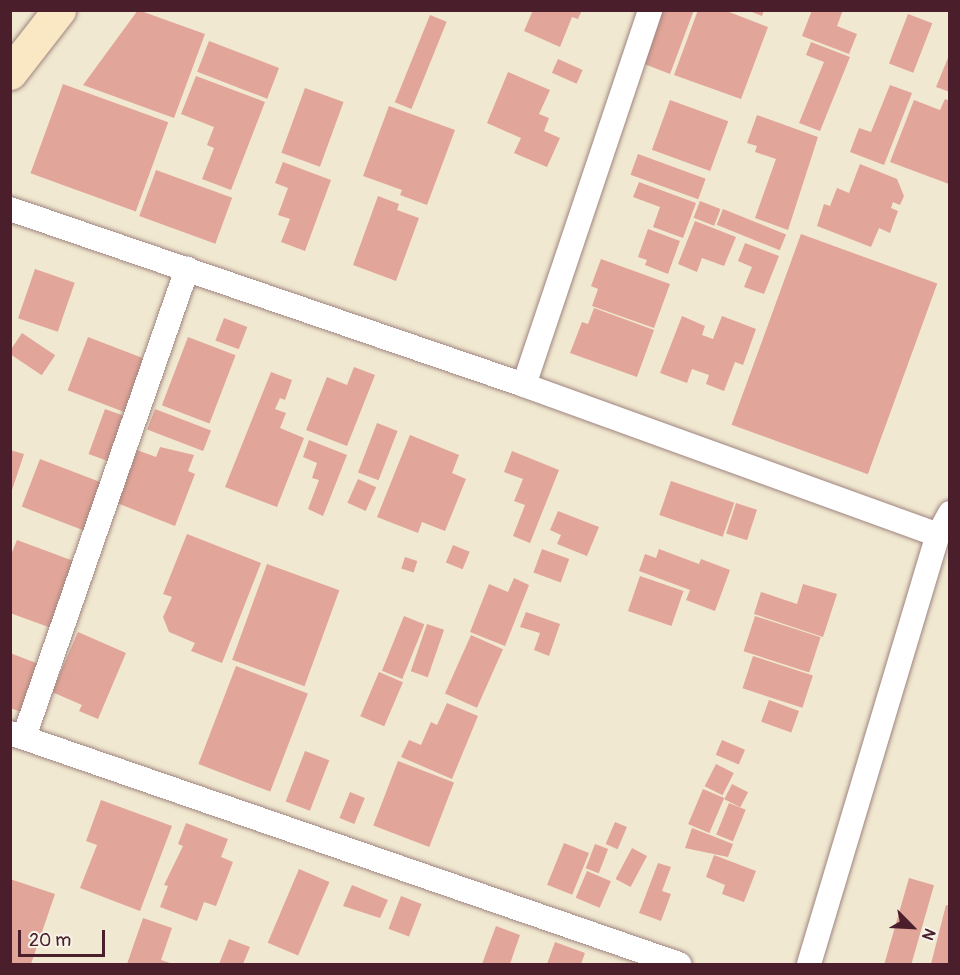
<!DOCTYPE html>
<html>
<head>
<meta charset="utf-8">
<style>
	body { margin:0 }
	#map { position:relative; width:960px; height:975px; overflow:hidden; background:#f1e8d1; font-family:Pangolin,sans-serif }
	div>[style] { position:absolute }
	.building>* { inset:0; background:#e2a59a; transform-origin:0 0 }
	.roads { filter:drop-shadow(0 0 2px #9e847e) drop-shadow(0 0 2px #9e847e) }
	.minor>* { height:24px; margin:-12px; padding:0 12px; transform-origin:12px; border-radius:12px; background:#fff }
	.secondary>* { height:33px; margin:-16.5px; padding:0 16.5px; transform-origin:16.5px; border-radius:16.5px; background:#fae7c3 }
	span { translate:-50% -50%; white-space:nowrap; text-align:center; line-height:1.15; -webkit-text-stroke:5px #f7f3e8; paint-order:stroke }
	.frame { position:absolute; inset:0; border:12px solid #4a1f2b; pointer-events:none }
	.north { position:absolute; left:882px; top:897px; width:60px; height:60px; -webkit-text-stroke:4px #f7f3e8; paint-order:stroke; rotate:114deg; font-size:16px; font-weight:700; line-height:24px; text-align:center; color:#4a1f2b }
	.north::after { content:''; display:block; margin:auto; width:21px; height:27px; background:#4a1f2b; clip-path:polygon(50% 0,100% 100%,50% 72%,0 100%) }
	.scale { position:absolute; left:18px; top:930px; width:87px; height:27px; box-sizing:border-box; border:3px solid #4a1f2b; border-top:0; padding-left:8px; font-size:18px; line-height:21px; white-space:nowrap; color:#4a1f2b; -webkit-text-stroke:4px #f7f3e8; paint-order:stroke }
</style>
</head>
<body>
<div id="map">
	<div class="building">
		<div style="clip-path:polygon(138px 10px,205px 34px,174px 118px,83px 85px)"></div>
		<div style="clip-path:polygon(533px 10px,582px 10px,578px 19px,572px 17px,560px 47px,524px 31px)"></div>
		<div style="clip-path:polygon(662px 10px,694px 10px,670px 74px,642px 63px)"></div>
		<div style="clip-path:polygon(698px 10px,724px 10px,768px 27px,741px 99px,674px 75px)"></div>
		<div style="clip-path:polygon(747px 10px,764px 10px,762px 16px)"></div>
		<div style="clip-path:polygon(812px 10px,843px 10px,837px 26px,857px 34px,849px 54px,802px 36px)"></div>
		<div style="left:908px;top:14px;width:26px;height:53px;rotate:21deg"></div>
		<div style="left:430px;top:15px;width:18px;height:94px;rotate:22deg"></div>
		<div style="left:209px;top:41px;width:75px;height:33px;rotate:21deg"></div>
		<div style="clip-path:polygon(811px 42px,850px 57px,820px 131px,799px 123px,824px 62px,806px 55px)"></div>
		<div style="clip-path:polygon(950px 53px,950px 92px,936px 87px)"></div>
		<div style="left:558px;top:59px;width:27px;height:15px;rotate:24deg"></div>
		<div style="clip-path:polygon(508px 72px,550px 90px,539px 114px,549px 118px,544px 131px,560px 138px,547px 167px,514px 153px,521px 138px,487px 123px)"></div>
		<div style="clip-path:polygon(196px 76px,265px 102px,231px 190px,202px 179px,214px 148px,207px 145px,214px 127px,181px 114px)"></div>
		<div style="left:63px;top:84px;width:112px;height:95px;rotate:20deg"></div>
		<div style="clip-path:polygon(890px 85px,912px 93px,884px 165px,850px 152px,859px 128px,871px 132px)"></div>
		<div style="left:305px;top:88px;width:41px;height:69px;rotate:20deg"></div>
		<div style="clip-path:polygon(945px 99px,950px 101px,949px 184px,890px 162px,914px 100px,940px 110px)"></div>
		<div style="left:670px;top:100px;width:62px;height:53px;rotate:20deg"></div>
		<div style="clip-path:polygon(389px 106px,455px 130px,427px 205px,400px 195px,402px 190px,363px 176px)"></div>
		<div style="clip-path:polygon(757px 115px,818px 137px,788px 230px,755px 218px,776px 159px,755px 152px,757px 146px,747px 143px)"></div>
		<div style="left:638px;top:154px;width:72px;height:22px;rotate:20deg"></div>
		<div style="clip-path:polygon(283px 162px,331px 180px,305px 251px,281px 242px,290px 219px,278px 215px,288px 188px,275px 183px)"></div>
		<div style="clip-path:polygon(860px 164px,897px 179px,904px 196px,900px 205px,893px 202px,891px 208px,898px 211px,890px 233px,879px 228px,871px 247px,817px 226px,824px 204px,830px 206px,837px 188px,849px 193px)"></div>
		<div style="left:156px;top:170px;width:81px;height:49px;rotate:20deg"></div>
		<div style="clip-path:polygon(639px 182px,696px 203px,683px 238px,653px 227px,660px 207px,633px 197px)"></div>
		<div style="clip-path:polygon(378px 196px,399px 204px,397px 210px,419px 218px,396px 281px,353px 265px)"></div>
		<div style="left:700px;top:201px;width:22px;height:18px;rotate:21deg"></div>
		<div style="left:723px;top:209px;width:68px;height:17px;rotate:22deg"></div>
		<div style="clip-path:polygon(695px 221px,736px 237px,724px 266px,702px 258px,697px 272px,678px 264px)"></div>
		<div style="clip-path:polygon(648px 229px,680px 241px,668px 274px,645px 265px,647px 260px,638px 257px)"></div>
		<div style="left:801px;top:234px;width:145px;height:203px;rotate:20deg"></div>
		<div style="clip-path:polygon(745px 243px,779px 256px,764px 294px,744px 287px,752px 267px,738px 261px)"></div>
		<div style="clip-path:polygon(601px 259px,670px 284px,654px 328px,592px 306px,598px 289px,591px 286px)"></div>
		<div style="left:35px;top:269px;width:42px;height:52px;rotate:19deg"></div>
		<div style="clip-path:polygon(594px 308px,654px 330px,637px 377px,570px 353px,582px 322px,588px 324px)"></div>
		<div style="clip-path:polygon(682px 316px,705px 326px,702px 335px,713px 339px,722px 316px,756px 329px,743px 365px,735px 362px,724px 391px,706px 384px,709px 375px,692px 369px,687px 383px,660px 373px)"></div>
		<div style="left:224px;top:318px;width:25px;height:24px;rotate:21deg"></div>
		<div style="left:22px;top:333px;width:40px;height:24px;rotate:34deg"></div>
		<div style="left:88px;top:337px;width:62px;height:57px;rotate:21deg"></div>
		<div style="left:188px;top:337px;width:51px;height:73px;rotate:21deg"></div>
		<div style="clip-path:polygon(354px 367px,375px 375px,347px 446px,306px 430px,327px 377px,347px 385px)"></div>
		<div style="clip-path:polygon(271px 372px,292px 380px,285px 400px,280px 398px,275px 409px,286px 413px,280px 428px,304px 438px,277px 507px,225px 487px)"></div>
		<div style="left:105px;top:409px;width:23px;height:48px;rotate:20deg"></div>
		<div style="left:155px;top:409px;width:60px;height:22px;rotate:21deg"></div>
		<div style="left:377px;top:423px;width:22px;height:53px;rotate:21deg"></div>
		<div style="clip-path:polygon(410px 435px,459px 455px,452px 473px,466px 479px,445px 531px,422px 522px,418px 533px,377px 517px)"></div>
		<div style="clip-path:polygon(309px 440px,347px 455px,323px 516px,308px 509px,319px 480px,312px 478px,317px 463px,303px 457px)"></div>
		<div style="clip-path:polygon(160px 447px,194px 455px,188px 471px,195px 474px,175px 526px,117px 503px,137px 450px,156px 457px)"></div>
		<div style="clip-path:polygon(10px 450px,24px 454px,11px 493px,10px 493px)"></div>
		<div style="clip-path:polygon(512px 451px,559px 470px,530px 543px,513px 536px,525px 505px,514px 501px,523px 479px,504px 472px)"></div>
		<div style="left:40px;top:459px;width:68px;height:51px;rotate:21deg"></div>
		<div style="left:358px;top:479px;width:20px;height:26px;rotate:24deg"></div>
		<div style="left:671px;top:481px;width:67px;height:36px;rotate:19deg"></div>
		<div style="left:736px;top:503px;width:22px;height:32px;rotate:18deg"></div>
		<div style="clip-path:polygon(558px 511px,599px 527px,587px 556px,557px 544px,561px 535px,550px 530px)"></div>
		<div style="clip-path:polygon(187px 534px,261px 563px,222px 663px,191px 651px,195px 643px,169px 632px,163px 617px,172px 597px,163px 594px)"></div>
		<div style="clip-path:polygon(17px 540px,79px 563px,54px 629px,10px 613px,10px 557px)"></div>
		<div style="left:453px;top:545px;width:18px;height:19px;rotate:22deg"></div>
		<div style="left:542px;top:549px;width:29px;height:25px;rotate:20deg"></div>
		<div style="clip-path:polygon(659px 549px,699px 564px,701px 559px,730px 570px,715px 611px,686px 600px,690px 590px,639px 571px,645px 554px,656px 558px)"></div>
		<div style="left:405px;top:557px;width:13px;height:12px;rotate:18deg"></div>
		<div style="left:267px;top:564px;width:77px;height:102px;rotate:20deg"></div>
		<div style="left:640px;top:576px;width:46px;height:37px;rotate:19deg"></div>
		<div style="clip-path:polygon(514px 578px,529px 585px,505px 646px,470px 632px,489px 584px,508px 592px)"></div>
		<div style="clip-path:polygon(803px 584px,837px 594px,823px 637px,754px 614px,761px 592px,797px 604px)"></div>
		<div style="clip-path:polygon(526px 612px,560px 624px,549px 656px,534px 650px,540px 633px,520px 627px)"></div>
		<div style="left:404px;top:616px;width:22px;height:59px;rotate:22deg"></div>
		<div style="left:755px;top:616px;width:69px;height:37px;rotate:18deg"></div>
		<div style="left:427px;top:624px;width:18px;height:50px;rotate:19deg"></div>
		<div style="clip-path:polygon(78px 632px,126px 653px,98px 719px,79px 711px,82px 705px,52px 692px)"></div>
		<div style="left:471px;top:635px;width:35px;height:64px;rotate:24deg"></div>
		<div style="clip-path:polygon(10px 653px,39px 664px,21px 712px,10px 708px)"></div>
		<div style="left:753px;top:656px;width:63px;height:34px;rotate:18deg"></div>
		<div style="left:236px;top:666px;width:77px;height:105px;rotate:21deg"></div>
		<div style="left:379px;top:672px;width:26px;height:48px;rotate:23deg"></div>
		<div style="left:769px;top:700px;width:32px;height:23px;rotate:20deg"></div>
		<div style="clip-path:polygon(447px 703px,478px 716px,452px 779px,401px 757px,409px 740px,421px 745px,431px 722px,437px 725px)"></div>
		<div style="left:722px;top:740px;width:25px;height:16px;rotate:23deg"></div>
		<div style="left:305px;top:751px;width:26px;height:54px;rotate:21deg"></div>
		<div style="left:398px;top:761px;width:60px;height:69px;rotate:21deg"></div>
		<div style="left:716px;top:764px;width:20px;height:25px;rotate:27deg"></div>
		<div style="left:732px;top:784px;width:18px;height:17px;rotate:27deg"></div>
		<div style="left:703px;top:789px;width:23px;height:38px;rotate:23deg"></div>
		<div style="left:350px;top:792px;width:16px;height:28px;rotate:22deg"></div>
		<div style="clip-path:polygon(101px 800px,172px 826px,140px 911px,80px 888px,97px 845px,86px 841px)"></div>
		<div style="left:729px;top:803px;width:18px;height:34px;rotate:22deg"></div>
		<div style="left:615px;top:822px;width:13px;height:24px;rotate:23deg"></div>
		<div style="clip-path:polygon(186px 823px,228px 839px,221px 857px,233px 862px,216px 906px,204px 902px,197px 921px,160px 907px,168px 886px,164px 885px,183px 846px,178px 844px)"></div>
		<div style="clip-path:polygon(692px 828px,733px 844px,728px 857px,685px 848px)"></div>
		<div style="left:564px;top:843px;width:27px;height:45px;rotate:22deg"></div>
		<div style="left:595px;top:844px;width:14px;height:26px;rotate:21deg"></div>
		<div style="left:632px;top:848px;width:17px;height:35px;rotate:28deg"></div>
		<div style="clip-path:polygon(714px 855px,756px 871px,744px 902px,722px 894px,725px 885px,706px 877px)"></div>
		<div style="clip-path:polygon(658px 863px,671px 867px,662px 891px,671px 894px,661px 921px,639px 913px)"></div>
		<div style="left:299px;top:869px;width:33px;height:80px;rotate:23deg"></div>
		<div style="left:587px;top:871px;width:26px;height:29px;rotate:23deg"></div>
		<div style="left:909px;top:878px;width:26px;height:90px;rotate:16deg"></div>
		<div style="clip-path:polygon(10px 879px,55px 894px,31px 964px,10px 964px)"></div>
		<div style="clip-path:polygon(352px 885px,388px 900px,380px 918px,343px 906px)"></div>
		<div style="left:401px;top:896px;width:22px;height:35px;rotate:21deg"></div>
		<div style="clip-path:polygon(946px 905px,950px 906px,950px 964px,931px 964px)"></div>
		<div style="clip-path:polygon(143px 918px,172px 928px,161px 960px,173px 964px,127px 964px)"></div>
		<div style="clip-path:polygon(496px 926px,520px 935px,510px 964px,482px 964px)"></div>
		<div style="clip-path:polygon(229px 939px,250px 947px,243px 964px,219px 964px)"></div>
		<div style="clip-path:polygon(555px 942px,585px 953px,581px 964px,547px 964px)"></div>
	</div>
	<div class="roads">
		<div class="minor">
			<div style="left:10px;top:209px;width:543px;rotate:18.9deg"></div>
			<div style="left:524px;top:385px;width:440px;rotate:19.9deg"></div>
			<div style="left:524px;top:385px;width:396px;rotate:-71.4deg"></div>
			<div style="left:10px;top:733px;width:708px;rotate:19.05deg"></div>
			<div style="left:24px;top:737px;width:496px;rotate:-70.8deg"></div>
			<div style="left:809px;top:964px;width:448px;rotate:-73.3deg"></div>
			<div style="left:938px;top:535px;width:25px;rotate:-61deg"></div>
		</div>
		<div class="secondary">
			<div style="left:10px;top:73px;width:80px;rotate:-52.1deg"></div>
		</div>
	</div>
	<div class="frame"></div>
	<div class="north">N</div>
	<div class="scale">20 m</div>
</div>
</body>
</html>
